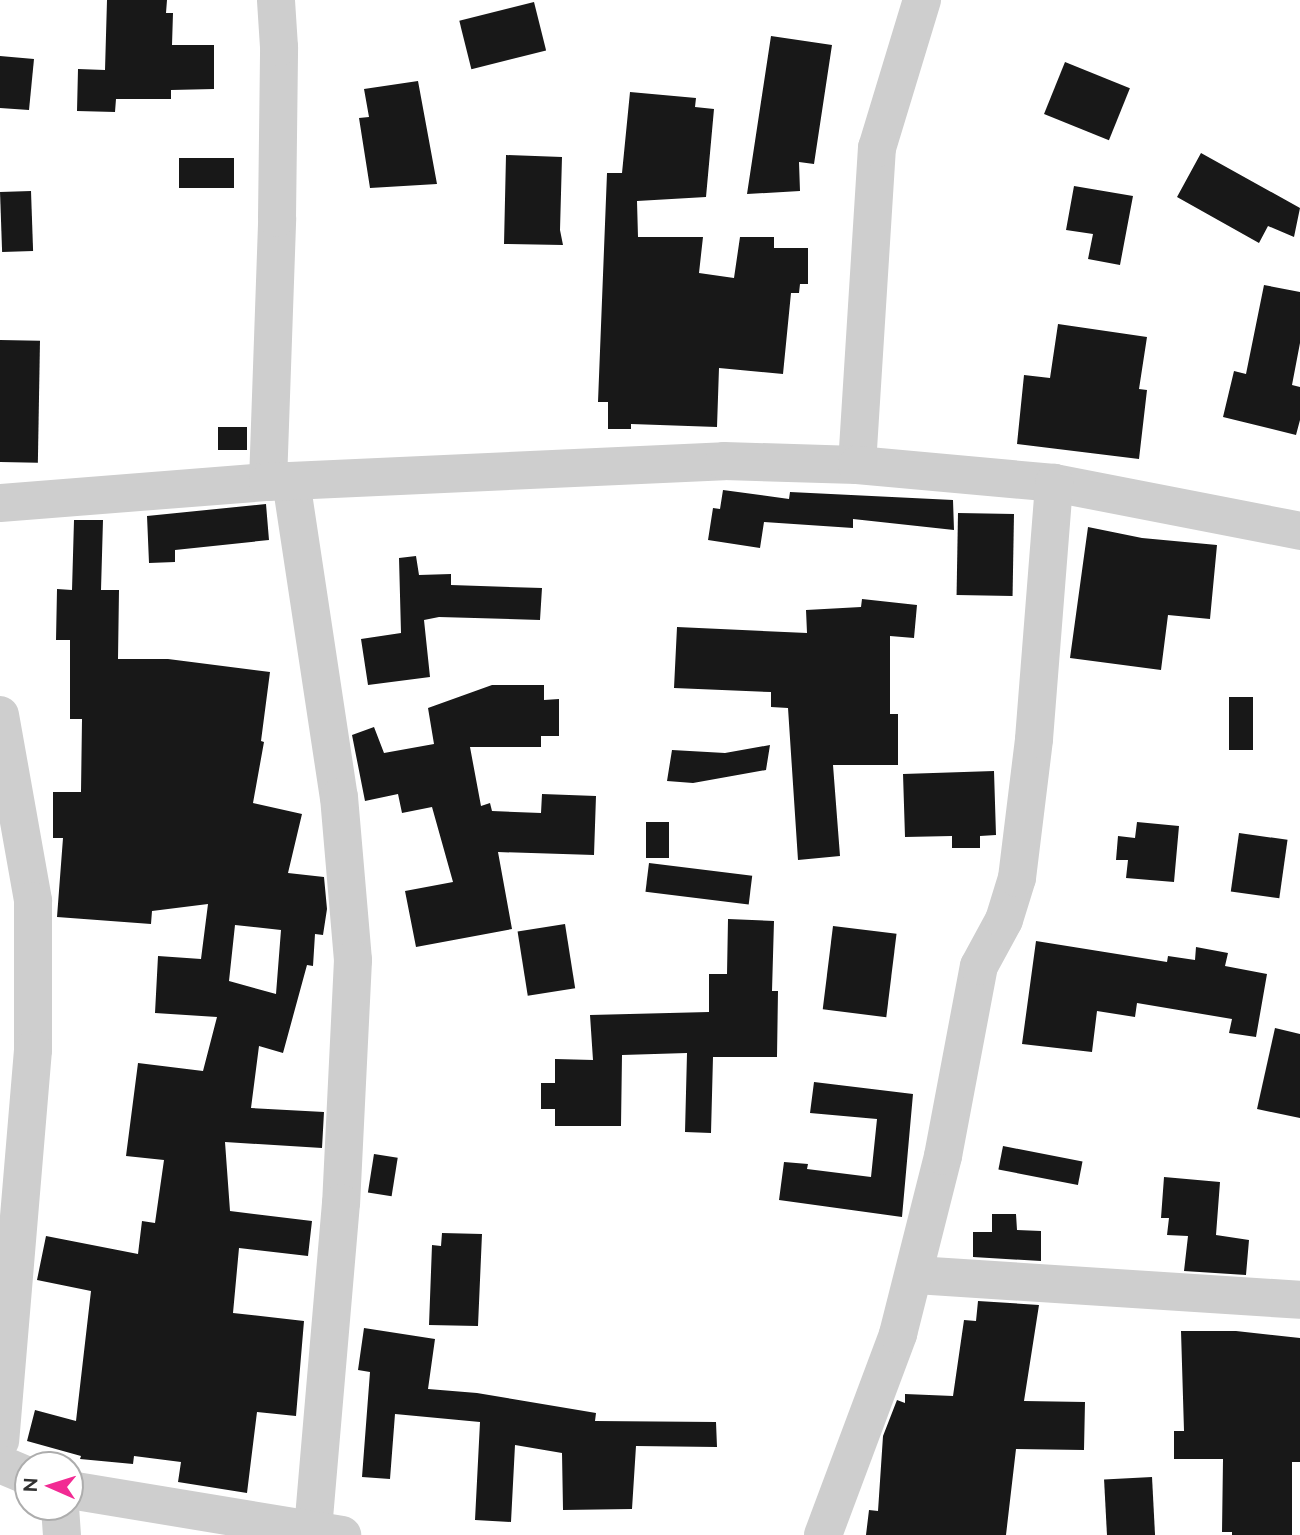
<!DOCTYPE html>
<html>
<head>
<meta charset="utf-8">
<style>
	body { margin:0 }
	#map { position:relative; width:1300px; height:1535px; overflow:hidden; background:#fff; font-family:Raleway,sans-serif }
	div>[style] { position:absolute }
	.building>* { inset:0; background:#181818; transform-origin:0 0 }
	.minor>* { height:38px; margin:-19px; padding:0 19px; transform-origin:19px; border-radius:19px; background:#cecece }
	span { translate:-50% -50%; white-space:nowrap; text-align:center; line-height:1.15; -webkit-text-stroke:7px #fff; paint-order:stroke }
	.north { position:absolute; left:14px; top:1451px; width:70px; height:70px; box-sizing:border-box; background:#fff; border:2px solid #adadad; border-radius:50%; rotate:273deg; font-size:19px; font-weight:700; line-height:28px; text-align:center; color:#313131 }
	.north::after { content:''; display:block; margin:auto; width:24px; height:32px; background:#f22a93; clip-path:polygon(50% 0,100% 100%,50% 72%,0 100%) }
</style>
</head>
<body>
<div id="map">
	<div class="building">
		<div style="clip-path:polygon(107px 0,167px 0,166px 13px,173px 13px,172px 45px,214px 45px,214px 89px,171px 90px,171px 99px,116px 99px,115px 112px,77px 111px,78px 69px,105px 70px)"></div>
		<div style="left:534px;top:2px;width:50px;height:77px;rotate:76deg"></div>
		<div style="clip-path:polygon(771px 36px,832px 45px,814px 164px,799px 162px,800px 191px,747px 194px)"></div>
		<div style="clip-path:polygon(0 56px,34px 59px,29px 110px,0 108px)"></div>
		<div style="left:1065px;top:62px;width:70px;height:56px;rotate:22deg"></div>
		<div style="clip-path:polygon(418px 81px,437px 184px,370px 188px,359px 118px,369px 117px,364px 89px)"></div>
		<div style="clip-path:polygon(630px 92px,696px 98px,695px 107px,714px 109px,706px 197px,637px 201px,638px 237px,703px 237px,699px 273px,734px 278px,740px 237px,774px 237px,774px 248px,808px 248px,808px 284px,800px 284px,799px 293px,791px 293px,783px 374px,719px 368px,717px 427px,631px 424px,631px 429px,608px 429px,608px 402px,598px 402px,607px 173px,622px 173px)"></div>
		<div style="clip-path:polygon(1201px 153px,1300px 208px,1294px 237px,1268px 226px,1259px 243px,1177px 197px)"></div>
		<div style="clip-path:polygon(506px 155px,562px 157px,560px 230px,563px 245px,504px 244px)"></div>
		<div style="left:179px;top:158px;width:55px;height:30px"></div>
		<div style="clip-path:polygon(1074px 186px,1133px 196px,1120px 265px,1088px 259px,1093px 234px,1066px 230px)"></div>
		<div style="left:31px;top:191px;width:60px;height:31px;rotate:88deg"></div>
		<div style="clip-path:polygon(1264px 285px,1300px 292px,1300px 343px,1292px 385px,1300px 387px,1300px 420px,1296px 435px,1223px 417px,1234px 371px,1246px 374px)"></div>
		<div style="clip-path:polygon(1058px 324px,1147px 337px,1139px 389px,1147px 390px,1139px 459px,1017px 444px,1024px 375px,1050px 378px)"></div>
		<div style="left:0;top:340px;width:40px;height:122px;rotate:1deg"></div>
		<div style="left:247px;top:427px;width:23px;height:29px;rotate:90deg"></div>
		<div style="clip-path:polygon(723px 490px,789px 499px,790px 492px,953px 500px,954px 530px,853px 519px,853px 528px,764px 522px,760px 548px,708px 540px,713px 508px,720px 509px)"></div>
		<div style="clip-path:polygon(266px 504px,269px 540px,175px 550px,175px 562px,149px 563px,147px 516px)"></div>
		<div style="left:958px;top:513px;width:56px;height:82px;rotate:1deg"></div>
		<div style="clip-path:polygon(evenodd,74px 520px,103px 520px,101px 590px,119px 590px,118px 659px,168px 659px,270px 672px,261px 741px,264px 742px,253px 803px,302px 814px,288px 873px,324px 877px,327px 909px,323px 935px,315px 934px,313px 966px,307px 965px,283px 1053px,259px 1046px,251px 1108px,324px 1112px,322px 1148px,225px 1142px,230px 1211px,312px 1221px,308px 1256px,239px 1248px,233px 1313px,304px 1321px,296px 1416px,257px 1412px,247px 1493px,178px 1482px,181px 1462px,134px 1456px,133px 1464px,80px 1459px,81px 1456px,27px 1441px,35px 1410px,76px 1421px,91px 1291px,37px 1280px,46px 1236px,138px 1254px,142px 1221px,155px 1223px,164px 1160px,126px 1156px,138px 1063px,203px 1071px,217px 1017px,155px 1013px,158px 956px,201px 959px,208px 904px,152px 911px,151px 924px,57px 917px,63px 838px,53px 838px,53px 792px,81px 792px,82px 719px,70px 719px,70px 640px,56px 640px,57px 589px,72px 590px,74px 520px,235px 925px,281px 930px,276px 994px,229px 981px,235px 925px)"></div>
		<div style="clip-path:polygon(1088px 527px,1142px 538px,1217px 545px,1210px 619px,1168px 615px,1161px 670px,1070px 658px)"></div>
		<div style="clip-path:polygon(416px 556px,419px 575px,451px 574px,451px 585px,542px 588px,540px 620px,439px 617px,424px 620px,430px 677px,368px 685px,361px 639px,401px 633px,399px 558px)"></div>
		<div style="clip-path:polygon(862px 599px,917px 605px,914px 638px,890px 636px,890px 714px,898px 714px,898px 765px,833px 765px,840px 856px,798px 860px,788px 708px,771px 707px,771px 692px,674px 688px,677px 627px,807px 633px,806px 610px,861px 607px)"></div>
		<div style="clip-path:polygon(492px 685px,544px 685px,544px 700px,559px 699px,559px 736px,541px 736px,541px 747px,470px 747px,481px 806px,490px 803px,492px 811px,541px 813px,542px 794px,596px 796px,594px 855px,498px 852px,512px 929px,416px 947px,405px 891px,453px 882px,432px 807px,402px 813px,398px 794px,365px 801px,352px 735px,374px 727px,384px 753px,434px 744px,428px 708px)"></div>
		<div style="left:1229px;top:697px;width:24px;height:53px"></div>
		<div style="clip-path:polygon(770px 745px,766px 770px,693px 783px,667px 781px,672px 750px,725px 753px)"></div>
		<div style="clip-path:polygon(994px 771px,996px 835px,980px 836px,980px 848px,952px 848px,952px 836px,905px 837px,903px 774px)"></div>
		<div style="left:646px;top:822px;width:23px;height:36px"></div>
		<div style="clip-path:polygon(1137px 822px,1179px 826px,1174px 882px,1126px 878px,1128px 860px,1116px 860px,1118px 836px,1135px 838px)"></div>
		<div style="left:1239px;top:833px;width:49px;height:59px;rotate:8deg"></div>
		<div style="left:649px;top:863px;width:104px;height:29px;rotate:7deg"></div>
		<div style="clip-path:polygon(728px 919px,774px 921px,772px 991px,778px 991px,777px 1057px,713px 1057px,711px 1133px,685px 1132px,687px 1053px,622px 1055px,621px 1126px,555px 1126px,555px 1109px,541px 1109px,541px 1083px,555px 1083px,555px 1059px,593px 1060px,590px 1015px,709px 1012px,709px 974px,727px 974px)"></div>
		<div style="left:565px;top:924px;width:65px;height:48px;rotate:81deg"></div>
		<div style="left:833px;top:926px;width:64px;height:84px;rotate:7deg"></div>
		<div style="clip-path:polygon(1036px 941px,1167px 962px,1168px 956px,1195px 960px,1196px 947px,1228px 953px,1225px 966px,1267px 974px,1256px 1037px,1229px 1033px,1232px 1019px,1137px 1003px,1135px 1017px,1097px 1011px,1092px 1052px,1022px 1044px)"></div>
		<div style="clip-path:polygon(1275px 1028px,1300px 1034px,1300px 1118px,1257px 1109px)"></div>
		<div style="clip-path:polygon(814px 1082px,913px 1094px,902px 1217px,779px 1200px,784px 1162px,808px 1164px,807px 1169px,871px 1177px,877px 1119px,810px 1113px)"></div>
		<div style="left:1003px;top:1146px;width:81px;height:24px;rotate:11deg"></div>
		<div style="left:374px;top:1154px;width:24px;height:39px;rotate:9deg"></div>
		<div style="clip-path:polygon(1164px 1177px,1220px 1182px,1216px 1235px,1249px 1240px,1246px 1275px,1184px 1271px,1188px 1236px,1167px 1235px,1169px 1218px,1161px 1218px)"></div>
		<div style="clip-path:polygon(992px 1214px,1016px 1214px,1017px 1230px,1041px 1231px,1041px 1261px,973px 1257px,973px 1232px,992px 1232px)"></div>
		<div style="clip-path:polygon(442px 1233px,482px 1234px,478px 1326px,429px 1325px,432px 1245px,441px 1246px)"></div>
		<div style="clip-path:polygon(978px 1301px,1039px 1305px,1024px 1401px,1085px 1402px,1084px 1450px,1016px 1449px,1006px 1535px,866px 1535px,869px 1510px,878px 1511px,883px 1436px,897px 1400px,905px 1403px,905px 1394px,953px 1396px,964px 1320px,976px 1321px)"></div>
		<div style="clip-path:polygon(364px 1328px,435px 1339px,428px 1389px,477px 1393px,596px 1413px,595px 1421px,716px 1422px,717px 1447px,636px 1446px,632px 1509px,563px 1510px,562px 1453px,515px 1445px,511px 1522px,475px 1520px,480px 1422px,395px 1414px,390px 1479px,362px 1477px,370px 1372px,358px 1370px)"></div>
		<div style="clip-path:polygon(1181px 1331px,1236px 1331px,1300px 1338px,1300px 1462px,1292px 1462px,1292px 1535px,1232px 1535px,1232px 1532px,1222px 1532px,1223px 1459px,1174px 1459px,1174px 1431px,1184px 1431px)"></div>
		<div style="left:1152px;top:1477px;width:58px;height:48px;rotate:87deg"></div>
	</div>
	<div class="minor">
		<div style="left:857px;top:465px;width:318px;rotate:-86.4deg"></div>
		<div style="left:877px;top:148px;width:155px;rotate:-73.1deg"></div>
		<div style="left:291px;top:481px;width:320px;rotate:81.4deg"></div>
		<div style="left:339px;top:797px;width:164px;rotate:85.1deg"></div>
		<div style="left:353px;top:960px;width:243px;rotate:92.8deg"></div>
		<div style="left:341px;top:1203px;width:327px;rotate:94.9deg"></div>
		<div style="left:268px;top:482px;width:264px;rotate:-88deg"></div>
		<div style="left:277px;top:218px;width:171px;rotate:-89.3deg"></div>
		<div style="left:279px;top:47px;width:47px;rotate:-93.7deg"></div>
		<div style="left:0;top:503px;width:269px;rotate:-4.5deg"></div>
		<div style="left:268px;top:482px;width:456px;rotate:-2.6deg"></div>
		<div style="left:724px;top:461px;width:133px;rotate:1.7deg"></div>
		<div style="left:857px;top:465px;width:198px;rotate:5.2deg"></div>
		<div style="left:1054px;top:483px;width:251px;rotate:11deg"></div>
		<div style="left:0;top:715px;width:189px;rotate:79.9deg"></div>
		<div style="left:33px;top:901px;width:149px;rotate:90deg"></div>
		<div style="left:33px;top:1050px;width:392px;rotate:94.8deg"></div>
		<div style="left:916px;top:1275px;width:385px;rotate:3.7deg"></div>
		<div style="left:0;top:1464px;width:30px;rotate:23deg"></div>
		<div style="left:70px;top:1490px;width:276px;rotate:9.4deg"></div>
		<div style="left:60px;top:1507px;width:28px;rotate:86deg"></div>
		<div style="left:823px;top:1535px;width:215px;rotate:-69.5deg"></div>
		<div style="left:898px;top:1334px;width:184px;rotate:-75.8deg"></div>
		<div style="left:943px;top:1156px;width:193px;rotate:-79.3deg"></div>
		<div style="left:979px;top:966px;width:52px;rotate:-61.5deg"></div>
		<div style="left:1004px;top:920px;width:44px;rotate:-72.8deg"></div>
		<div style="left:1017px;top:878px;width:140px;rotate:-83deg"></div>
		<div style="left:1034px;top:739px;width:257px;rotate:-85.5deg"></div>
	</div>
	<div class="north">N</div>
</div>
</body>
</html>
